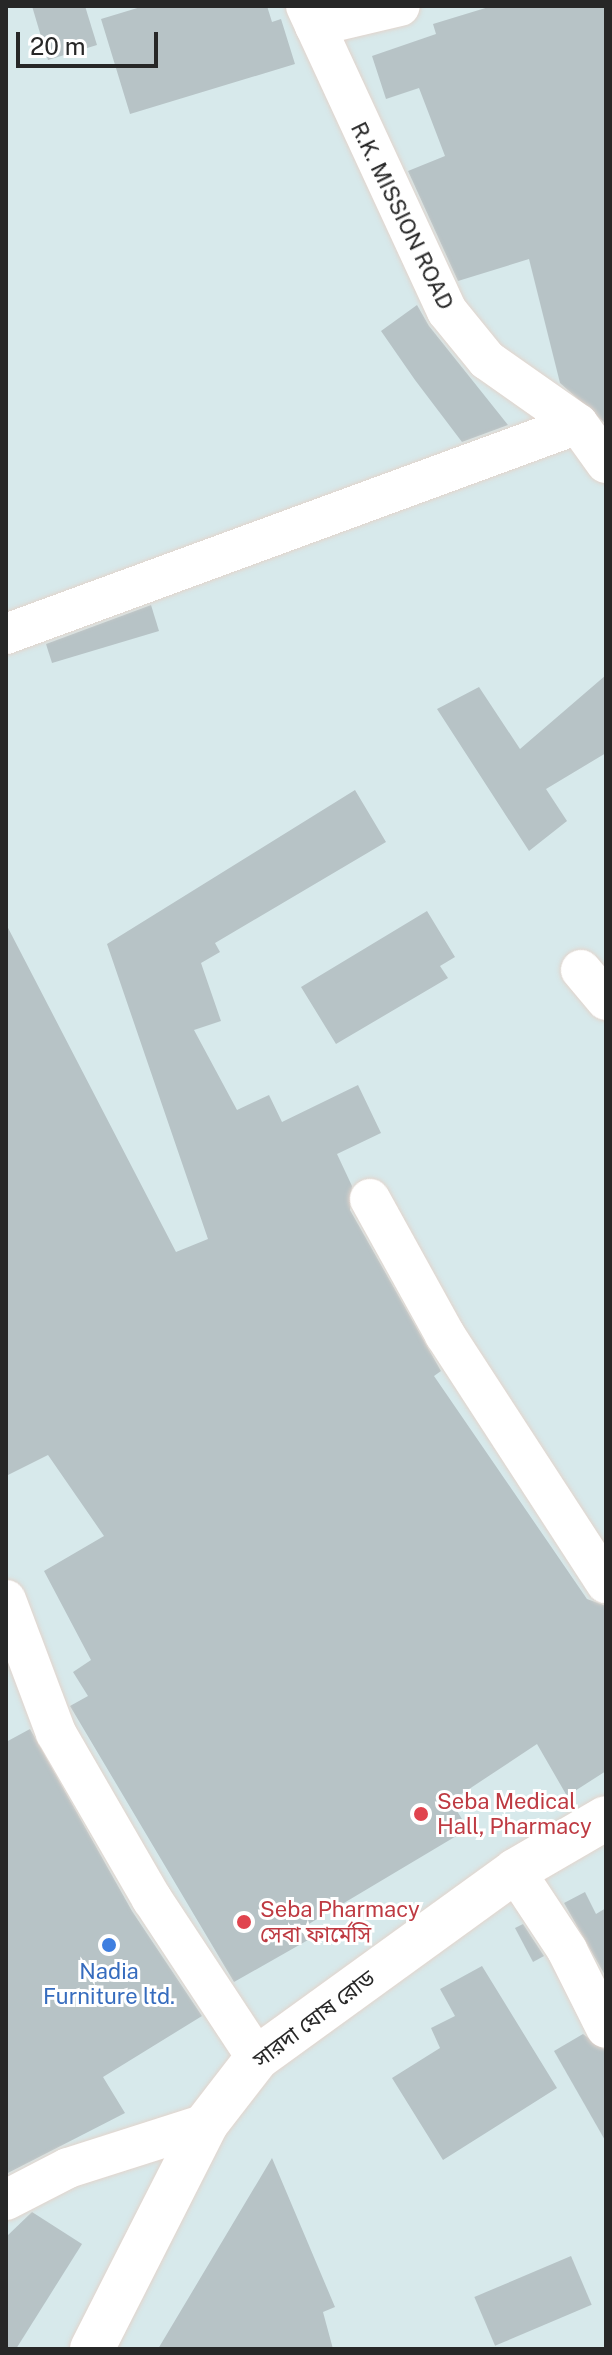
<!DOCTYPE html>
<html>
<head>
<meta charset="utf-8">
<style>
	body { margin:0 }
	#map { position:relative; width:612px; height:2355px; overflow:hidden; background:#d7e9eb; font-family:"Public Sans","Noto Sans Bengali",sans-serif }
	div>[style] { position:absolute }
	.building>* { inset:0; background:#b7c3c6; transform-origin:0 0 }
	.roads { filter:drop-shadow(0 0 2px #e2d4cc) drop-shadow(0 0 2px #e2d4cc) }
	.minor>* { height:40px; margin:-20px; padding:0 20px; transform-origin:20px; border-radius:20px; background:#fff }
	.secondary>* { height:44px; margin:-22px; padding:0 22px; transform-origin:22px; border-radius:22px; background:#fff }
	.dots>* { width:22px; height:22px; translate:-50% -50%; box-sizing:border-box; border:4px solid #fff; border-radius:50% }
	span { translate:-50% -50%; white-space:nowrap; text-align:center; line-height:1.15; -webkit-text-stroke:6px #fff; paint-order:stroke }
	.street-label { font-size:22px; color:#272727 }
	.health-label { font-size:22px; color:#be3a42 }
	.left { translate:0 -50%; text-align:left }
	.shop-label { font-size:22px; color:#366cbe }
	.frame { position:absolute; inset:0; border:8px solid #272727; pointer-events:none }
	.scale { position:absolute; left:16px; top:32px; width:142px; height:36px; box-sizing:border-box; border:4px solid #272727; border-top:0; padding-left:10px; font-size:24px; line-height:28px; white-space:nowrap; color:#272727; -webkit-text-stroke:6px #fff; paint-order:stroke }
</style>
</head>
<body>
<div id="map">
	<div class="building">
		<div style="clip-path:polygon(32px 6px,85px 6px,97px 45px,48px 60px)"></div>
		<div style="clip-path:polygon(144px 6px,267px 6px,272px 22px,281px 19px,295px 64px,130px 114px,101px 19px)"></div>
		<div style="clip-path:polygon(492px 6px,606px 6px,606px 424px,560px 383px,529px 259px,458px 281px,408px 171px,445px 156px,419px 88px,386px 99px,372px 56px,436px 34px,433px 24px)"></div>
		<div style="clip-path:polygon(417px 305px,429px 326px,508px 425px,462px 442px,415px 380px,381px 331px)"></div>
		<div style="clip-path:polygon(151px 605px,159px 631px,52px 663px,46px 644px)"></div>
		<div style="clip-path:polygon(606px 675px,606px 753px,546px 789px,567px 821px,529px 851px,437px 709px,479px 687px,520px 749px)"></div>
		<div style="clip-path:polygon(355px 790px,386px 842px,215px 943px,220px 952px,201px 963px,221px 1021px,194px 1030px,237px 1110px,269px 1095px,282px 1122px,358px 1085px,381px 1133px,337px 1154px,352px 1186px,350px 1210px,441px 1371px,434px 1376px,587px 1599px,606px 1606px,606px 1771px,567px 1796px,537px 1744px,451px 1801px,468px 1829px,302px 1928px,308px 1940px,234px 1982px,70px 1706px,88px 1696px,73px 1672px,91px 1660px,44px 1571px,104px 1536px,48px 1455px,6px 1476px,6px 924px,176px 1252px,208px 1239px,107px 944px)"></div>
		<div style="clip-path:polygon(427px 911px,455px 957px,440px 966px,448px 978px,336px 1044px,301px 987px)"></div>
		<div style="clip-path:polygon(30px 1729px,132px 1911px,202px 2016px,103px 2077px,125px 2113px,6px 2174px,6px 1742px)"></div>
		<div style="clip-path:polygon(585px 1892px,596px 1914px,606px 1908px,606px 1977px,564px 1903px)"></div>
		<div style="clip-path:polygon(523px 1924px,544px 1956px,533px 1962px,515px 1928px)"></div>
		<div style="clip-path:polygon(482px 1966px,557px 2088px,443px 2160px,392px 2078px,440px 2048px,431px 2028px,455px 2016px,440px 1989px)"></div>
		<div style="clip-path:polygon(583px 2034px,606px 2051px,606px 2142px,554px 2051px)"></div>
		<div style="clip-path:polygon(272px 2158px,335px 2307px,323px 2312px,333px 2349px,158px 2349px)"></div>
		<div style="clip-path:polygon(32px 2212px,82px 2244px,16px 2349px,6px 2349px,6px 2237px)"></div>
		<div style="left:571px;top:2256px;width:53px;height:105px;rotate:67deg"></div>
	</div>
	<div class="roads">
		<div class="minor">
			<div style="left:306px;top:6px;width:336px;rotate:65.2deg"></div>
			<div style="left:447px;top:311px;width:63px;rotate:50.8deg"></div>
			<div style="left:487px;top:360px;width:111px;rotate:35.1deg"></div>
			<div style="left:578px;top:424px;width:48px;rotate:54.3deg"></div>
			<div style="left:315px;top:26px;width:87px;rotate:-13.2deg"></div>
			<div style="left:6px;top:634px;width:609px;rotate:-20.16deg"></div>
			<div style="left:581px;top:970px;width:39px;rotate:50deg"></div>
			<div style="left:370px;top:1199px;width:155px;rotate:61.1deg"></div>
			<div style="left:445px;top:1335px;width:296px;rotate:57deg"></div>
			<div style="left:6px;top:1600px;width:142px;rotate:69.4deg"></div>
			<div style="left:56px;top:1733px;width:192px;rotate:60deg"></div>
			<div style="left:152px;top:1899px;width:191px;rotate:56.6deg"></div>
			<div style="left:515px;top:1871px;width:95px;rotate:56.6deg"></div>
			<div style="left:567px;top:1950px;width:87px;rotate:63.4deg"></div>
			<div style="left:6px;top:2200px;width:70px;rotate:-27.3deg"></div>
			<div style="left:68px;top:2168px;width:145px;rotate:-17.7deg"></div>
		</div>
		<div class="secondary">
			<div style="left:92px;top:2349px;width:252px;rotate:-63.1deg"></div>
			<div style="left:206px;top:2124px;width:83px;rotate:-52.3deg"></div>
			<div style="left:257px;top:2058px;width:319px;rotate:-35.9deg"></div>
			<div style="left:515px;top:1871px;width:105px;rotate:-30.2deg"></div>
		</div>
	</div>
	<div class="dots">
		<div style="left:421px;top:1814px;background:#e0444e"></div>
		<div style="left:244px;top:1922px;background:#e0444e"></div>
		<div style="left:109px;top:1945px;background:#3f7fe0"></div>
	</div>
	<div class="street-label">
		<span style="left:402px;top:216px;rotate:64deg">R.K. MISSION ROAD</span>
		<span style="left:314px;top:2019px;rotate:-37deg">সারদা ঘোষ রোড</span>
	</div>
	<div class="health-label">
		<span class="left" style="left:437px;top:1814px">Seba Medical<br>Hall, Pharmacy</span>
		<span class="left" style="left:260px;top:1922px">Seba Pharmacy<br>সেবা ফার্মেসি</span>
	</div>
	<div class="shop-label">
		<span style="left:109px;top:1984px">Nadia<br>Furniture ltd.</span>
	</div>
	<div class="frame"></div>
	<div class="scale">20 m</div>
</div>
</body>
</html>
